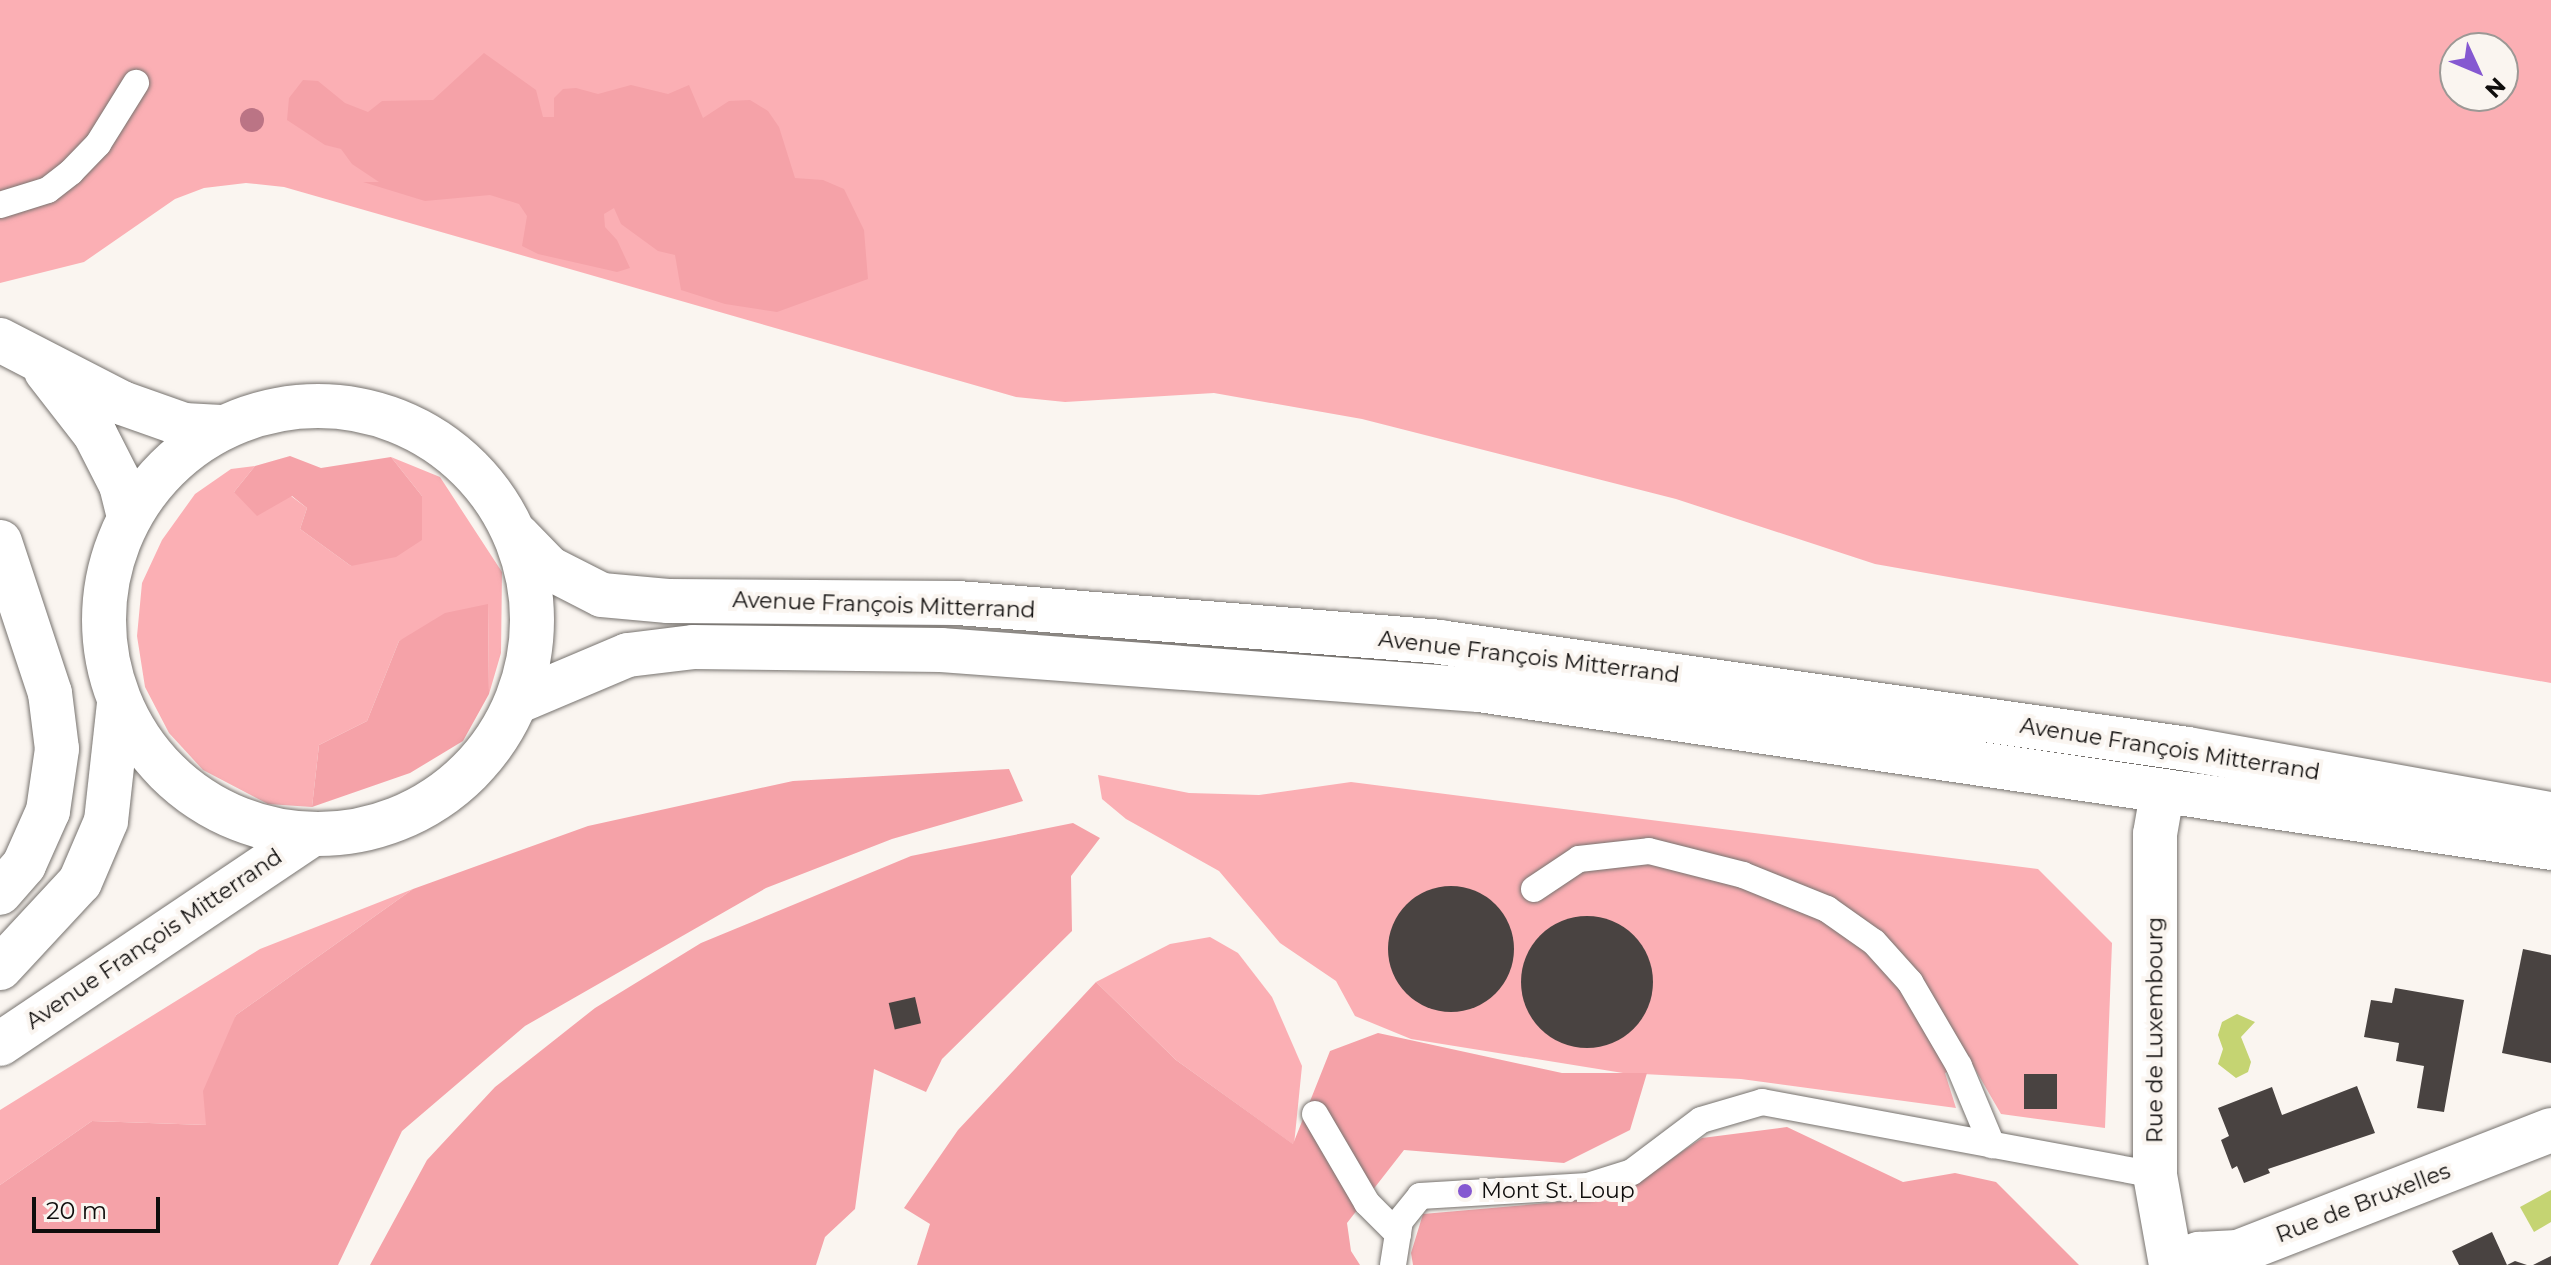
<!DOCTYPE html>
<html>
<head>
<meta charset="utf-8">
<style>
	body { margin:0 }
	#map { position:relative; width:2551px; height:1265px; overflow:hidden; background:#faf5f0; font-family:Montserrat,sans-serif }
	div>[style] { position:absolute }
	.green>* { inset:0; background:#fbafb4 }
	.forest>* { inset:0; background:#f5a2a8 }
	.water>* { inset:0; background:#c5d472 }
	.building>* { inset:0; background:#494341; transform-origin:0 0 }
	.round { border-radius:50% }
	.roads { filter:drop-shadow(0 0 2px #77736f) drop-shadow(0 0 2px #77736f) }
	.lane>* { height:26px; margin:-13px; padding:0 13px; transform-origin:13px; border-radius:13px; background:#fff }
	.street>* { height:44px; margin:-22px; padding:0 22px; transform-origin:22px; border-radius:22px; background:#fff }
	.secondary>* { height:44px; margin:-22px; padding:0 22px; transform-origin:22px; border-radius:22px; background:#fff }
	.secondary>.ring { margin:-22px; padding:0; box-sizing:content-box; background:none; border:44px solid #fff; border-radius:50% }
	.trees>* { width:24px; height:24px; margin:-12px; border-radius:50%; background:#bb7485 }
	.dots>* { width:22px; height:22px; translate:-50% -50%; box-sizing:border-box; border:4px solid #faf5f0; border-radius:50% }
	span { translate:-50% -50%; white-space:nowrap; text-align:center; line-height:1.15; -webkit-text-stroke:8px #faf5f0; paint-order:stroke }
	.street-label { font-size:22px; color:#0f0d0c }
	.poi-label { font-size:22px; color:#0f0d0c }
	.left { translate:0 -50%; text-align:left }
	.north { position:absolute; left:2439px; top:32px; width:80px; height:80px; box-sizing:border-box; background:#faf5f0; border:2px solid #9c9895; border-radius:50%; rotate:134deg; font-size:22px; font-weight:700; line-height:32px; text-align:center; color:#0f0d0c }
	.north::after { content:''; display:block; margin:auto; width:28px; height:36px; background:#8558d1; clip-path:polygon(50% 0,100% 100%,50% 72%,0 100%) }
	.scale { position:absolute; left:32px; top:1197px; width:128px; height:36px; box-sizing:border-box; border:4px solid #0f0d0c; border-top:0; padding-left:10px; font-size:24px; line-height:28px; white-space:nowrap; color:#0f0d0c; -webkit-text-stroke:6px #faf5f0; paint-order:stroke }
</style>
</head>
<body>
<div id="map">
	<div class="green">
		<div style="clip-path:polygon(evenodd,0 0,2551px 0,2551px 683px,1875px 564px,1676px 499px,1362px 419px,1214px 393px,1065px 402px,1016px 397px,284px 187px,246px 183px,204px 188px,175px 199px,84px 262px,0 283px,0 0,2455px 48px,2503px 48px,2503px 96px,2455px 96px,2455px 48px)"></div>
		<div style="clip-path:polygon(391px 457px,440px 477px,502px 572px,501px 653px,489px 694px,488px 605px,399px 641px,367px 721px,319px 745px,312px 807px,268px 804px,203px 770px,169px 733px,145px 687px,137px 636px,142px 583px,162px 540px,195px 494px,231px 469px,255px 466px,234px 492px,291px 496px,307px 508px,300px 529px,351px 566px,422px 496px)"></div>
		<div style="clip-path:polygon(1098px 775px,1189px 793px,1259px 795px,1351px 782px,2038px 869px,2112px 943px,2105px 1128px,2001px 1114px,1971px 1062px,1945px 1073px,1956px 1108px,1741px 1079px,1623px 1073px,1411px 1039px,1355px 1016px,1336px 981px,1280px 943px,1219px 871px,1126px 819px,1102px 799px)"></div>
		<div style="clip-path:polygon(413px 889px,236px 1015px,207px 1125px,92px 1121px,0 1185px,0 1110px,260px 949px)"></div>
		<div style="clip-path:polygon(1210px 937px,1238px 953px,1272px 997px,1302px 1066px,1294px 1145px,1176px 1060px,1096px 982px,1170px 944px)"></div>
	</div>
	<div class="forest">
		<div style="clip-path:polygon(484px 53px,536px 90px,543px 117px,554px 117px,554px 98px,563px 89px,576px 88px,598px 94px,631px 85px,668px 94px,689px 85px,703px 118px,729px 101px,750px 100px,768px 111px,779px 127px,795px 178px,823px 180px,844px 189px,864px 230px,868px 279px,777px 312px,725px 304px,681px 290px,675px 255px,658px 251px,621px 224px,614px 208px,604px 214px,605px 227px,617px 240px,630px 268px,617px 272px,538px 254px,522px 246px,527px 216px,519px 204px,490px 195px,425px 201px,363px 182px,379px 182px,352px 164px,341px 149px,325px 145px,287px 120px,289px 98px,303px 80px,318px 81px,345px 103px,368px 112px,382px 101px,433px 100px)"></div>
		<div style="clip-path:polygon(290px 456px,321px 468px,391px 457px,422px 496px,422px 540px,396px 557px,351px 566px,300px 529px,307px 508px,292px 496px,257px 516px,234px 492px,255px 466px)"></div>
		<div style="clip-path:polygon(488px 604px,489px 694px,463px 741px,410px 773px,312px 807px,319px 745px,367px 721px,399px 641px,445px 613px)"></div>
		<div style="clip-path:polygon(1009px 769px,1023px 801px,892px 839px,766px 888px,525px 1026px,402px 1131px,338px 1265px,0 1265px,0 1185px,92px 1121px,206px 1125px,203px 1091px,236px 1015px,413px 889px,588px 826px,793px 781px)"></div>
		<div style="clip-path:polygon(1073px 823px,1100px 838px,1071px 876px,1072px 931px,942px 1059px,926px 1092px,874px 1069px,855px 1209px,825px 1237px,816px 1265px,370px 1265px,427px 1160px,495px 1087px,595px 1008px,701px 943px,911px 856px)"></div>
		<div style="clip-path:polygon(1096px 982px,1176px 1060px,1293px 1144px,1330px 1051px,1378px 1033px,1562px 1073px,1647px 1073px,1630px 1130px,1564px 1163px,1404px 1150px,1347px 1223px,1351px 1251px,1360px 1265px,917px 1265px,930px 1224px,904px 1208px,958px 1130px)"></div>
		<div style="clip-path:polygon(1787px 1127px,1903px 1182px,1955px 1173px,1996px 1182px,2079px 1265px,1413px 1265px,1411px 1253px,1423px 1214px,1615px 1197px,1702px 1138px)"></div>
	</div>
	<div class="water">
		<div style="clip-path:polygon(2237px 1014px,2255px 1022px,2241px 1037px,2251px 1062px,2248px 1072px,2236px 1078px,2218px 1064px,2223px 1049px,2218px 1035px,2222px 1022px)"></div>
		<div style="clip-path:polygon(2551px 1190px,2551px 1222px,2534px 1232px,2520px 1207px)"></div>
	</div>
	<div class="building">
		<div class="round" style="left:1388px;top:886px;width:126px;height:126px"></div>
		<div class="round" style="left:1521px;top:916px;width:132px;height:132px"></div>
		<div style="clip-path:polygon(2523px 949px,2551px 955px,2551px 1063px,2502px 1053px)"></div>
		<div style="clip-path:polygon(2395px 988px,2464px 1000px,2444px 1112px,2417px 1108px,2424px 1066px,2396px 1061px,2399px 1043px,2364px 1037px,2371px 1000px,2392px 1003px)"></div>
		<div style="left:915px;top:997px;width:27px;height:27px;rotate:77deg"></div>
		<div style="left:2024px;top:1074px;width:33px;height:35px"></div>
		<div style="clip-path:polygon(2357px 1086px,2375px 1133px,2268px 1169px,2270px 1173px,2244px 1183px,2237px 1166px,2232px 1169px,2221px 1140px,2229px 1136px,2218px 1108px,2272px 1087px,2282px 1115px)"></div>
		<div style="clip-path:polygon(2492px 1232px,2507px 1265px,2515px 1261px,2527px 1265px,2459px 1265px,2452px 1251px)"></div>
		<div style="clip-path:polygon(2551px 1256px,2551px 1265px,2533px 1265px)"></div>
	</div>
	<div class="roads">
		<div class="lane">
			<div style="left:0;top:205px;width:50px;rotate:-17.4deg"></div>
			<div style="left:48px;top:190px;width:29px;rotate:-38deg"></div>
			<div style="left:71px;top:172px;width:39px;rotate:-46deg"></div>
			<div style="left:98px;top:144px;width:72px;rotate:-58.1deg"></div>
			<div style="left:1534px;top:889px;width:54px;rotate:-33.7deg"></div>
			<div style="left:1579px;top:859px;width:70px;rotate:-6.5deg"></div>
			<div style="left:1649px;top:851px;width:97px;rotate:14.3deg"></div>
			<div style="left:1743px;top:875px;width:91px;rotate:22deg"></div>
			<div style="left:1827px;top:909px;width:57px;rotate:35.1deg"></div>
			<div style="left:1874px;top:942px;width:54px;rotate:48deg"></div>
			<div style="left:1910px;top:982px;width:97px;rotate:59.7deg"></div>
			<div style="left:1959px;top:1066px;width:86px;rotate:67.3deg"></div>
			<div style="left:1315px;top:1114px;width:103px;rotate:59.7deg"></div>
			<div style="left:1367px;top:1203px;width:44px;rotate:45deg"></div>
			<div style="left:1393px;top:1265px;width:45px;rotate:-81deg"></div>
			<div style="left:1400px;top:1221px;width:32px;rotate:-51deg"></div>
			<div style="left:1420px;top:1196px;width:168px;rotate:-3.4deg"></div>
			<div style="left:1588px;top:1186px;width:46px;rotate:-17.7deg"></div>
			<div style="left:1632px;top:1172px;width:86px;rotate:-37deg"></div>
			<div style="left:1701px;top:1120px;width:64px;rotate:-16.4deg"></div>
			<div style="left:1762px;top:1102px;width:400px;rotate:10.5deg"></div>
		</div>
		<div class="street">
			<div style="left:0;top:340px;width:137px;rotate:27.3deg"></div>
			<div style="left:122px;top:403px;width:66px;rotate:19.5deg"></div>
			<div style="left:184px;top:425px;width:37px;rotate:3deg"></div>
			<div style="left:46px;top:371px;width:80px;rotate:52.1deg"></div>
			<div style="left:95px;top:434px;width:57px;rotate:63deg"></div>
			<div style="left:121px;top:485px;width:33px;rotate:76deg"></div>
			<div style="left:0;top:542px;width:159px;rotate:71.7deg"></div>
			<div style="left:50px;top:693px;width:56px;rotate:82.9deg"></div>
			<div style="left:57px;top:749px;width:63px;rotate:98.3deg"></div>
			<div style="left:48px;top:811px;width:59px;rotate:114deg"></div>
			<div style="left:24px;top:865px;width:37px;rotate:131deg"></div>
			<div style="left:2162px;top:794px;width:41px;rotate:99.9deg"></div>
			<div style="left:2155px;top:834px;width:341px;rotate:90deg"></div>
			<div style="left:2155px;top:1175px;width:91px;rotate:79.9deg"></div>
			<div style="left:2171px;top:1264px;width:30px;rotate:-20deg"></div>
			<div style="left:2199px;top:1254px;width:39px;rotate:-3deg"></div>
			<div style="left:2238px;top:1252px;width:336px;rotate:-21.3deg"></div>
		</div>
		<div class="secondary">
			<div class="ring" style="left:104px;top:406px;width:384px;height:384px"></div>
			<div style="left:518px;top:536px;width:45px;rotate:45.9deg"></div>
			<div style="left:549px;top:568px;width:59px;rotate:27deg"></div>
			<div style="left:602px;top:595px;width:66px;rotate:5.2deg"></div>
			<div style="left:668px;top:601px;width:290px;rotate:0.4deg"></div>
			<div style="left:958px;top:603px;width:483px;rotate:4.6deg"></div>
			<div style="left:1439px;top:642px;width:757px;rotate:8.13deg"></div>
			<div style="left:2188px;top:749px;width:369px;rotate:10.2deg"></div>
			<div style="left:519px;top:701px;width:118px;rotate:-22.9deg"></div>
			<div style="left:628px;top:655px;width:65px;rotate:-7deg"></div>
			<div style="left:693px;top:647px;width:248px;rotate:0.7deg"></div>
			<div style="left:941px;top:650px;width:539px;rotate:4.25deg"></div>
			<div style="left:1479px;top:690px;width:1084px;rotate:8.38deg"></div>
			<div style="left:0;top:968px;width:117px;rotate:-47.1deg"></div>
			<div style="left:80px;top:882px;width:66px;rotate:-66.9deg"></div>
			<div style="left:106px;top:821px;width:118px;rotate:-83.7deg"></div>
			<div style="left:0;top:1044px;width:373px;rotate:-33.9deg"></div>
		</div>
	</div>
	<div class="trees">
		<div style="left:252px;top:120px"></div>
	</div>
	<div class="dots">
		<div style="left:1465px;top:1191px;background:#8558d1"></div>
	</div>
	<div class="street-label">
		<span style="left:884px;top:605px;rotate:2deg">Avenue François Mitterrand</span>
		<span style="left:1529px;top:657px;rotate:7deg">Avenue François Mitterrand</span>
		<span style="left:2170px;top:749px;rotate:9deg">Avenue François Mitterrand</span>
		<span style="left:154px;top:939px;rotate:-34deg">Avenue François Mitterrand</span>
		<span style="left:2155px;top:1030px;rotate:-90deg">Rue de Luxembourg</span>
		<span style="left:2363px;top:1203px;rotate:-21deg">Rue de Bruxelles</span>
	</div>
	<div class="poi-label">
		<span class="left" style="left:1481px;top:1191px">Mont St. Loup</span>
	</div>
	<div class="north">N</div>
	<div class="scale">20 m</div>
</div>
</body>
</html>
